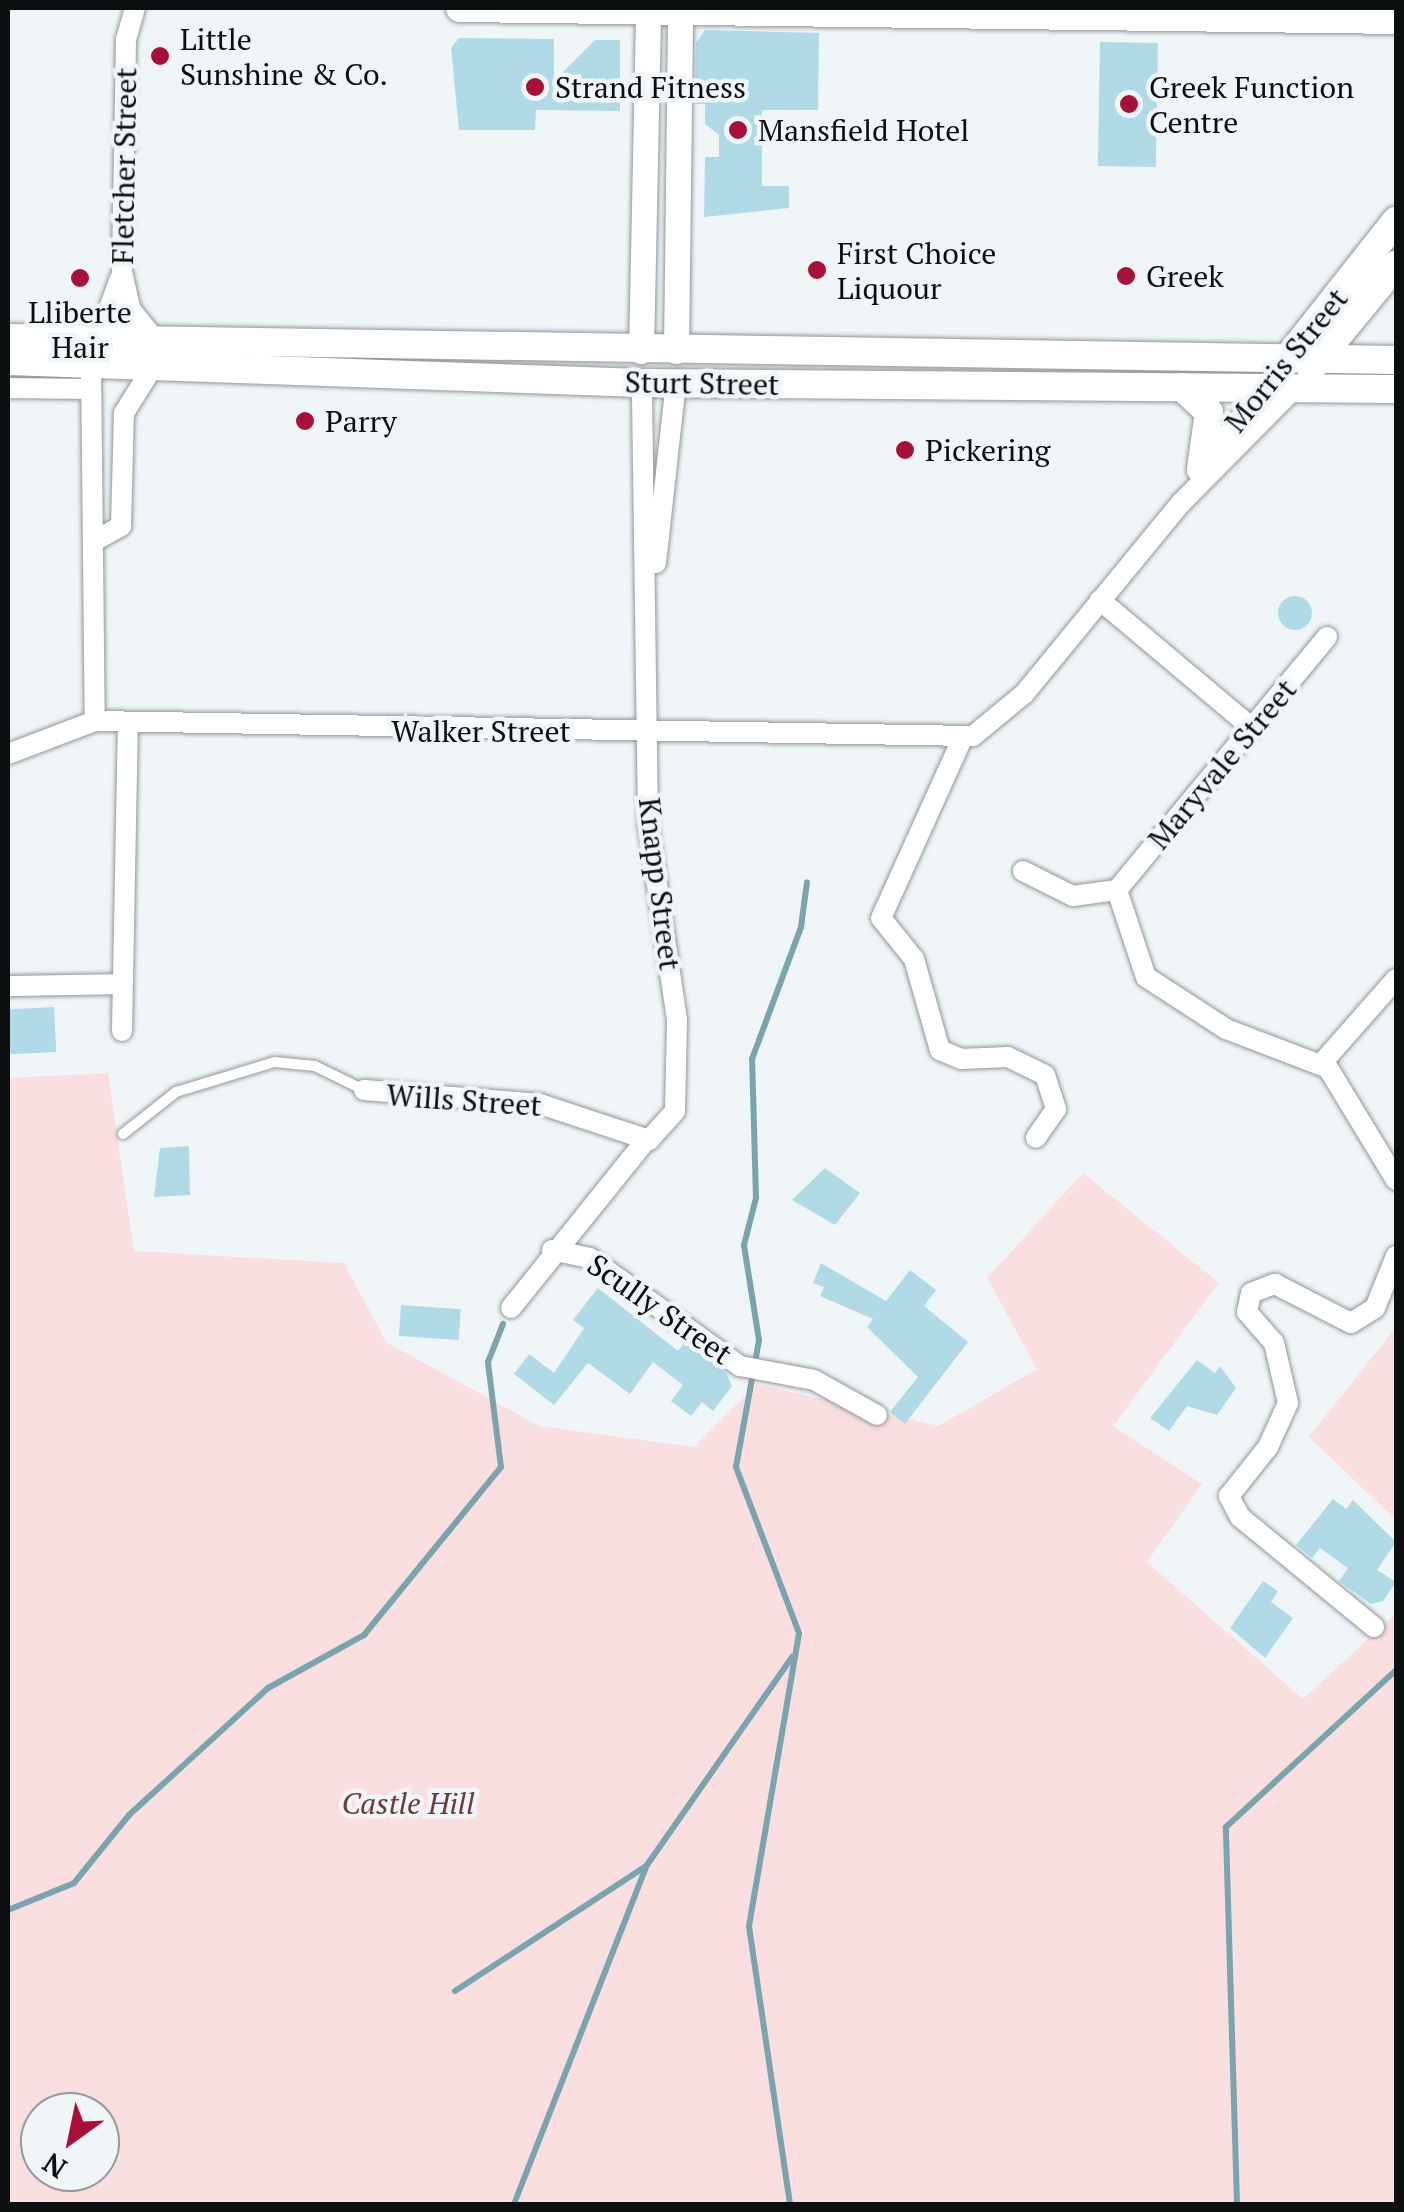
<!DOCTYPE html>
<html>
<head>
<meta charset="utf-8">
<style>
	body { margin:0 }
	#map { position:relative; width:1404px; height:2212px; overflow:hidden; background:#f0f6f8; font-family:"PT Serif",serif }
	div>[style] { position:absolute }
	.green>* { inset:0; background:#fadfe0 }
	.stream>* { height:6px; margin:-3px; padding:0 3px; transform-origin:3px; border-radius:3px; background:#7aa4ae }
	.building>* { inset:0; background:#b0dbe6; transform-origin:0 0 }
	.round { border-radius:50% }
	.roads { filter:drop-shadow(0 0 2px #919799) drop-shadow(0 0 2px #919799) }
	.service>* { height:10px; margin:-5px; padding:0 5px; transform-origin:5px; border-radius:5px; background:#fff }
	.minor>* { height:20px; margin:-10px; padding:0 10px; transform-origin:10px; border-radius:10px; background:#fff }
	.tertiary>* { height:25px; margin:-12.5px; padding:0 12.5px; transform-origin:12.5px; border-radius:12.5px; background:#fff }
	.secondary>* { height:28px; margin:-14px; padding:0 14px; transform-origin:14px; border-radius:14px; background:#fff }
	.dots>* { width:28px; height:28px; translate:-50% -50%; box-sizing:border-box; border:5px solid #f0f6f8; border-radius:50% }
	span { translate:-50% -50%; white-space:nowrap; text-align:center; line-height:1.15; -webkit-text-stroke:9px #f0f6f8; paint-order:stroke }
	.poi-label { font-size:30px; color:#0c0f0f }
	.left { translate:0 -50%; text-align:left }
	.street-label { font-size:30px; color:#0c0f0f }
	.park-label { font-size:30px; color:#70393e; font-style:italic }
	.frame { position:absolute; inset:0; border:10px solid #0c0f0f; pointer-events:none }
	.north { position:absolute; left:20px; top:2092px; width:100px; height:100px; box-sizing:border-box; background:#f0f6f8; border:2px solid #959a9b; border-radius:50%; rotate:213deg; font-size:28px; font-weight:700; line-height:40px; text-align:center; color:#0c0f0f }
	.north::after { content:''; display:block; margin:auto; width:35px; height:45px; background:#a81039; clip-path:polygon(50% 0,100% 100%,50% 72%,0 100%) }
</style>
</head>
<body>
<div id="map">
	<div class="green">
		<div style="clip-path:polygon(evenodd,108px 1073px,134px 1251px,344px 1263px,386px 1342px,539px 1426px,694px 1447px,757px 1384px,939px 1426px,1037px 1369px,987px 1278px,1083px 1173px,1219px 1283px,1113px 1426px,1202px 1484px,1147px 1562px,1303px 1699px,1396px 1613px,1396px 2204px,8px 2204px,8px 1078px,108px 1073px,40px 2112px,100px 2112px,100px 2172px,40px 2172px,40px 2112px)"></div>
		<div style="clip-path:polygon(1396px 1327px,1396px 1520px,1309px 1437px)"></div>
	</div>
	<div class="stream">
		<div style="left:8px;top:1910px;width:71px;rotate:-22.2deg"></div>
		<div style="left:74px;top:1883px;width:87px;rotate:-51deg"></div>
		<div style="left:129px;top:1815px;width:188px;rotate:-42.4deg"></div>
		<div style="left:268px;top:1688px;width:110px;rotate:-28.9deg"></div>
		<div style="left:364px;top:1635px;width:217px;rotate:-50.8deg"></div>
		<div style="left:501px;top:1467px;width:106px;rotate:-97.1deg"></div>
		<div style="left:488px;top:1362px;width:41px;rotate:-68.5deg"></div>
		<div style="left:455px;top:1991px;width:228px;rotate:-33.2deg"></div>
		<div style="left:514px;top:2204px;width:364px;rotate:-68.6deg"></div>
		<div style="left:647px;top:1865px;width:254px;rotate:-55.1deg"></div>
		<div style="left:790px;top:2204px;width:281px;rotate:-98.4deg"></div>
		<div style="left:749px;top:1926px;width:297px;rotate:-80.3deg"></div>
		<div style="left:799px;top:1633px;width:178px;rotate:-110.8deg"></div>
		<div style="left:736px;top:1467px;width:129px;rotate:-79.7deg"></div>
		<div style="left:759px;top:1340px;width:96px;rotate:-99deg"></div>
		<div style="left:744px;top:1245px;width:49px;rotate:-75.7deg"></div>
		<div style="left:756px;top:1198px;width:139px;rotate:-91.6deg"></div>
		<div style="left:752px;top:1059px;width:141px;rotate:-69.6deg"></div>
		<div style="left:801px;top:927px;width:45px;rotate:-82.4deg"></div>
		<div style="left:1237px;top:2204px;width:377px;rotate:-91.7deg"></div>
		<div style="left:1226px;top:1827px;width:231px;rotate:-42.7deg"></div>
	</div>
	<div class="building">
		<div style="clip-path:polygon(705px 30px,819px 33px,818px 110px,762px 110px,762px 186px,789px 186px,789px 208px,704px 217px,705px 157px,719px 157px,719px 135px,705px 124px,705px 104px,695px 104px,696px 43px)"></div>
		<div style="clip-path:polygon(459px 38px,554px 39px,554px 81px,595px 40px,620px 40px,620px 111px,536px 110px,535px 130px,459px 130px,451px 48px)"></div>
		<div style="left:1100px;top:42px;width:58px;height:124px;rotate:1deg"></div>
		<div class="round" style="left:1278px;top:596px;width:34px;height:34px"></div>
		<div style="left:54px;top:1007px;width:45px;height:46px;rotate:87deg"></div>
		<div style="clip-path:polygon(189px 1146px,190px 1195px,154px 1197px,160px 1148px)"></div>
		<div style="clip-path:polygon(825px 1168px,860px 1193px,835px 1225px,792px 1200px)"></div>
		<div style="clip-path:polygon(821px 1263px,886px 1301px,910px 1270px,936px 1290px,924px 1306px,968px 1342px,905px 1424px,890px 1412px,918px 1377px,867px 1327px,873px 1319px,820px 1296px,824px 1287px,813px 1283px)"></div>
		<div style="clip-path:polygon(598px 1288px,678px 1351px,684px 1343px,726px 1373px,732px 1386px,713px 1411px,702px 1402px,691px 1416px,671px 1401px,683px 1385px,653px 1362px,630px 1394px,588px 1363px,554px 1405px,514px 1374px,529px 1354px,554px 1373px,584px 1328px,573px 1320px)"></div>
		<div style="left:401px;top:1305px;width:60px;height:31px;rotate:4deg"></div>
		<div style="clip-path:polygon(1197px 1360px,1215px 1373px,1220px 1366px,1236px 1388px,1217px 1415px,1187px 1406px,1169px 1431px,1150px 1418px)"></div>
		<div style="clip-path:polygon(1333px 1499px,1346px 1509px,1353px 1500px,1396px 1542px,1377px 1570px,1396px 1582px,1383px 1601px,1371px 1604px,1339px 1581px,1348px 1568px,1320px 1548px,1312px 1558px,1296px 1545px)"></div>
		<div style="clip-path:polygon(1263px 1581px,1278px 1591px,1271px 1602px,1293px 1618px,1265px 1658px,1230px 1628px)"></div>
	</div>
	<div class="roads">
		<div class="service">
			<div style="left:123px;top:1134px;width:68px;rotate:-38.4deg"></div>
			<div style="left:176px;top:1092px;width:103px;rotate:-16.9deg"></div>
			<div style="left:275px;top:1062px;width:40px;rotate:5.7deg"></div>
			<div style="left:315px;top:1066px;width:55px;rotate:26.1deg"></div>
		</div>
		<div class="minor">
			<div style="left:135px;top:8px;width:33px;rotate:106deg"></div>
			<div style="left:126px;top:40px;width:232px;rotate:91deg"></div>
			<div style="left:122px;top:272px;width:39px;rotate:77deg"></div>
			<div style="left:131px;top:310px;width:41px;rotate:50.9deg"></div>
			<div style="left:80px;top:338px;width:36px;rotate:-42deg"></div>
			<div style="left:107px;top:314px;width:37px;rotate:-70deg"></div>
			<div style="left:91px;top:363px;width:358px;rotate:89.4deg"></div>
			<div style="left:8px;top:388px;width:83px;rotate:0.7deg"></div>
			<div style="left:1202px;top:466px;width:100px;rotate:-51.1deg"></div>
			<div style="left:96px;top:540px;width:29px;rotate:-29deg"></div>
			<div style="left:121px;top:526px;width:113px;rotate:-88.5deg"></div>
			<div style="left:124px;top:413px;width:57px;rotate:-58deg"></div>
			<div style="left:656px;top:563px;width:181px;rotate:-83.7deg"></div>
			<div style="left:1100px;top:600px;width:199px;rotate:40.1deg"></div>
			<div style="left:962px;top:739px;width:196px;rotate:114.3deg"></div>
			<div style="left:881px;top:918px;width:53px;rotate:51.2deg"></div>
			<div style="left:914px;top:959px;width:95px;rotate:74.1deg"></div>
			<div style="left:940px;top:1050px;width:23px;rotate:23deg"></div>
			<div style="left:961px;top:1059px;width:47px;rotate:-2.4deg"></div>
			<div style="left:1008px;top:1057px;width:41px;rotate:25.9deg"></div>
			<div style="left:1045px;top:1075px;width:36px;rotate:72deg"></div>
			<div style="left:1056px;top:1109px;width:35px;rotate:125deg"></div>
			<div style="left:8px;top:754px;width:93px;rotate:-20.8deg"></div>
			<div style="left:95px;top:721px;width:878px;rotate:0.98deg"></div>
			<div style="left:973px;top:736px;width:66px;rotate:-39.5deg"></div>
			<div style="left:1024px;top:694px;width:247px;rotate:-50.6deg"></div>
			<div style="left:1181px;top:503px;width:161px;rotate:-45.3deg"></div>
			<div style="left:1023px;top:871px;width:56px;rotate:26.6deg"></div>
			<div style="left:1073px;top:896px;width:44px;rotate:-7.8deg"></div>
			<div style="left:1117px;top:890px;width:92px;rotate:71.6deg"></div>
			<div style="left:1146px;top:977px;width:95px;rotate:33deg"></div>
			<div style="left:1226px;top:1029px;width:109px;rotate:20.9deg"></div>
			<div style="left:1328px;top:1068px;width:131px;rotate:58.7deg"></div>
			<div style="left:1117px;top:890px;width:329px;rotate:-50.3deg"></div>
			<div style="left:8px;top:986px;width:110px;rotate:-1deg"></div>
			<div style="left:122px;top:1031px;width:308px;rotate:-88.9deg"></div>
			<div style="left:1322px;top:1063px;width:112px;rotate:-48.6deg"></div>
			<div style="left:364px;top:1090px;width:177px;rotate:4.5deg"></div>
			<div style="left:540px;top:1104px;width:115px;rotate:18.3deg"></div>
			<div style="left:649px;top:1140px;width:39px;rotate:-48deg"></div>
			<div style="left:675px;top:1111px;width:91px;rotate:-88.7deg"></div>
			<div style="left:677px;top:1020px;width:199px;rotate:-98.4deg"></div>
			<div style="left:648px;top:823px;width:440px;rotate:-90.8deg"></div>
			<div style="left:552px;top:1250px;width:39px;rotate:12deg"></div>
			<div style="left:590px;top:1258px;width:185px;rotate:35.8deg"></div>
			<div style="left:740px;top:1366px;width:75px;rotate:10.7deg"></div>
			<div style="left:814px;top:1380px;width:72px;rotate:29.1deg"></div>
			<div style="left:511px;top:1308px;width:216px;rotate:-51.2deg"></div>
			<div style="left:1374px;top:1627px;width:173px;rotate:-140.6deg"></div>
			<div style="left:1240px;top:1517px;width:24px;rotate:-118deg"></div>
			<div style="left:1229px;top:1496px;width:63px;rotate:-51.5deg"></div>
			<div style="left:1268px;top:1447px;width:48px;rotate:-65.6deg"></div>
			<div style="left:1288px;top:1403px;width:62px;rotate:-103.1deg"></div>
			<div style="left:1274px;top:1343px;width:41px;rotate:-131.1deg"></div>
			<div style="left:1247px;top:1312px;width:19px;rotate:-78deg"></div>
			<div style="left:1251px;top:1293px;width:26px;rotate:-21deg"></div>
			<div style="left:1275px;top:1284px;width:85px;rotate:27.2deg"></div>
			<div style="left:1351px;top:1323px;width:28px;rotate:-32deg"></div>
			<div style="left:1375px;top:1308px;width:56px;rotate:-68deg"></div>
		</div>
		<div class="tertiary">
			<div style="left:641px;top:351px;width:340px;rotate:-88.8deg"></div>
			<div style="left:676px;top:351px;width:339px;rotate:-89.3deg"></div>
		</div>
		<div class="secondary">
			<div style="left:460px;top:8px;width:936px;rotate:0.73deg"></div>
			<div style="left:8px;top:338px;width:1388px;rotate:0.91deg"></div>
			<div style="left:8px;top:361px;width:634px;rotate:1.99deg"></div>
			<div style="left:642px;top:383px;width:754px;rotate:0.46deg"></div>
			<div style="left:1311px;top:368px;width:134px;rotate:-50.5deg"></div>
			<div style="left:1279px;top:369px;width:189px;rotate:-51.7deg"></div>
			<div style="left:1182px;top:387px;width:37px;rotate:43deg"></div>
			<div style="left:1209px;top:412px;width:58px;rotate:98deg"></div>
		</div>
	</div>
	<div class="dots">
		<div style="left:160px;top:56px;background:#a81039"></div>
		<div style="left:535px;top:87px;background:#a81039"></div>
		<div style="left:1129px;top:104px;background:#a81039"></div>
		<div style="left:738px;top:130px;background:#a81039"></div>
		<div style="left:817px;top:270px;background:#a81039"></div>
		<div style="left:1126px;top:276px;background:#a81039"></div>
		<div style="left:80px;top:278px;background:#a81039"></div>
		<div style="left:305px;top:421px;background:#a81039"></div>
		<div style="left:905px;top:450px;background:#a81039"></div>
	</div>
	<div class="poi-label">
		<span class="left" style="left:180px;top:56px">Little<br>Sunshine &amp; Co.</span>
		<span class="left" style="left:555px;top:87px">Strand Fitness</span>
		<span class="left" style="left:1149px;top:104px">Greek Function<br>Centre</span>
		<span class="left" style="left:758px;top:130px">Mansfield Hotel</span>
		<span class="left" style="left:837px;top:270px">First Choice<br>Liquour</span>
		<span class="left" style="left:1146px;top:276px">Greek</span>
		<span style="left:80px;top:329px">Lliberte<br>Hair</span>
		<span class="left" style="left:325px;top:421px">Parry</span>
		<span class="left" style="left:925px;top:450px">Pickering</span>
	</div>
	<div class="street-label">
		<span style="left:124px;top:166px;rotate:-89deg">Fletcher Street</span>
		<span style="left:1286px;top:360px;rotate:-51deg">Morris Street</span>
		<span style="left:702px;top:383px;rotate:1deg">Sturt Street</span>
		<span style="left:481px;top:731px">Walker Street</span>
		<span style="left:1222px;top:764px;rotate:-50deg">Maryvale Street</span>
		<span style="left:660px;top:884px;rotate:83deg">Knapp Street</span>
		<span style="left:464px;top:1100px;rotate:4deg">Wills Street</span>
		<span style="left:660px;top:1309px;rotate:35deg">Scully Street</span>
	</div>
	<div class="park-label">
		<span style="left:408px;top:1803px">Castle Hill</span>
	</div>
	<div class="frame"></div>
	<div class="north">N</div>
</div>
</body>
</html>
